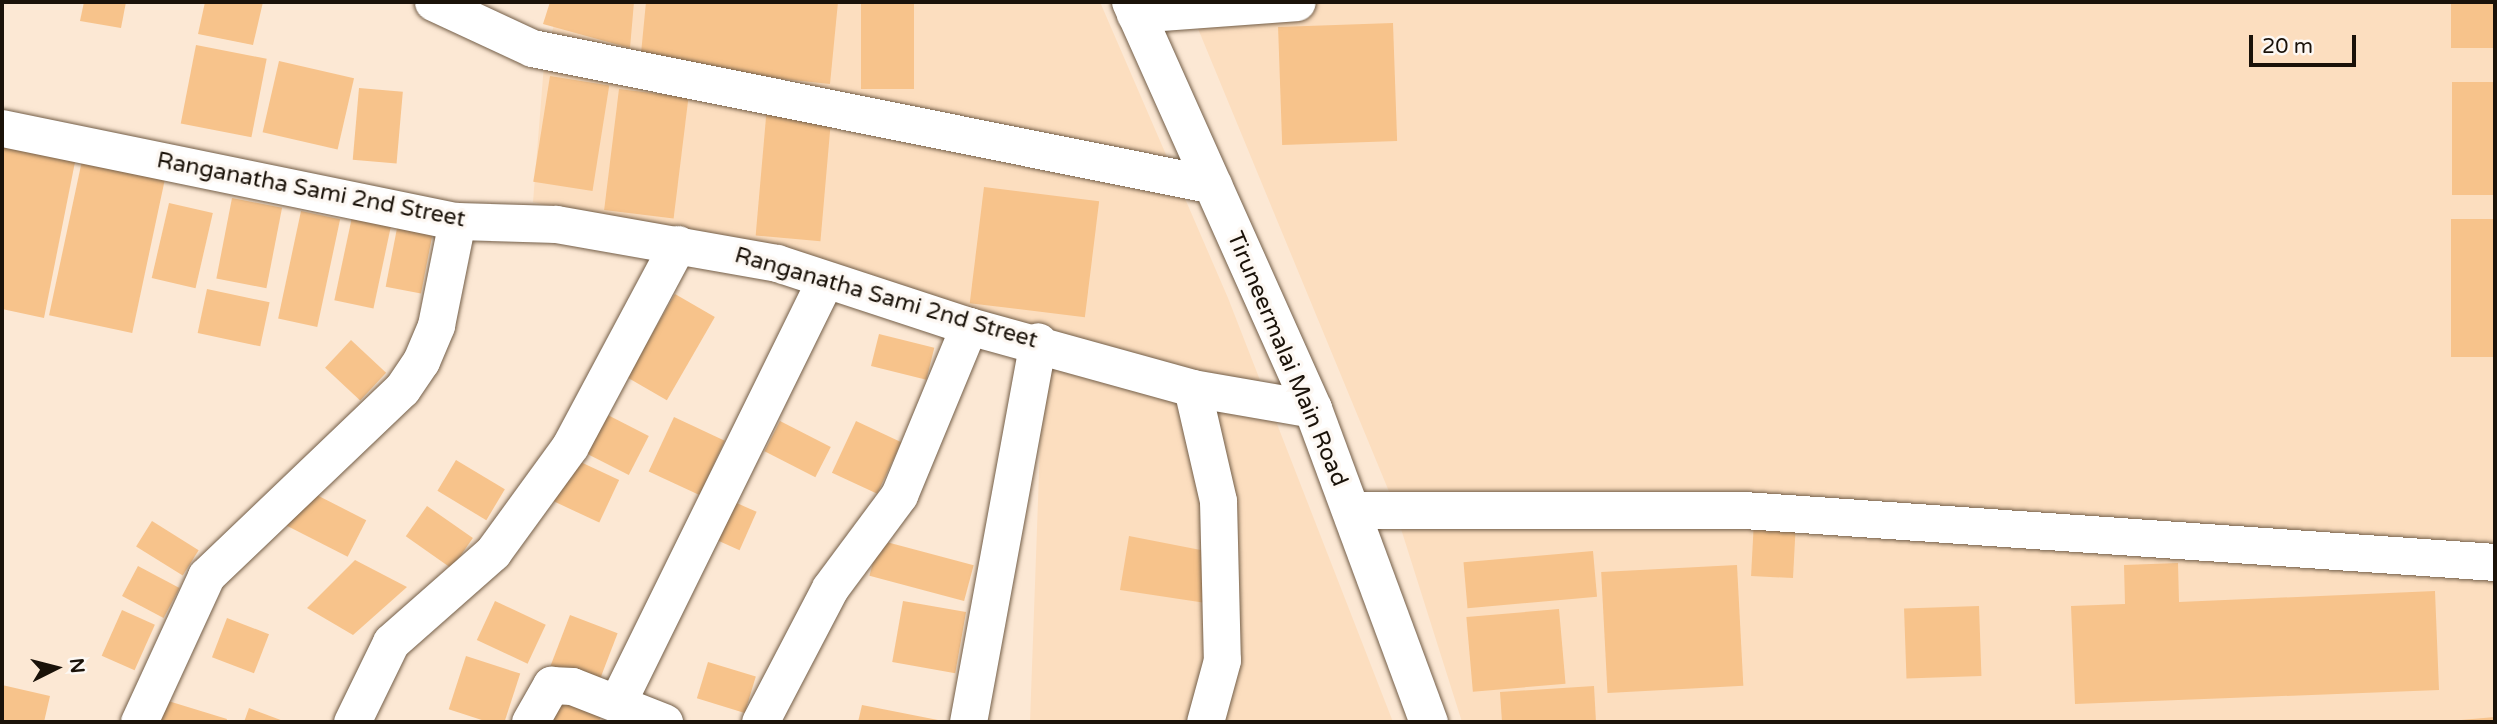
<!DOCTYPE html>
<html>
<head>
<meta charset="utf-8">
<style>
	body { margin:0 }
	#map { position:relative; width:2497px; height:724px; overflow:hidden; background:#fce8d4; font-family:"Varela Round",sans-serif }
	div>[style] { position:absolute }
	.built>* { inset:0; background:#fcdebf }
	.building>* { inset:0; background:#f7c38b; transform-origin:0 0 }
	.roads { filter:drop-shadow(0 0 2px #735e48) drop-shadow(0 0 2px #735e48) }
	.minor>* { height:37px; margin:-18.5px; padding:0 18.5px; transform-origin:18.5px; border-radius:18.5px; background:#fff }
	.major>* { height:38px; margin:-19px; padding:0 19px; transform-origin:19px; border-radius:19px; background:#fff }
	span { translate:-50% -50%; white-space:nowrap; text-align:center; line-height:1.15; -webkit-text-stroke:7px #fdf8f3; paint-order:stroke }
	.street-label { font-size:23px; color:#1a1209 }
	.frame { position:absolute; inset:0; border:4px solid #1a1209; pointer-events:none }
	.north { position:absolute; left:21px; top:633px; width:70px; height:70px; -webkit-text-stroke:5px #fdf8f3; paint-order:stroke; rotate:84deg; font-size:19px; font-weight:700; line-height:28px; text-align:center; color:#1a1209 }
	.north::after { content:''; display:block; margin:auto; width:24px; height:32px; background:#1a1209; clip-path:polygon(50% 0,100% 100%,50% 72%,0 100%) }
	.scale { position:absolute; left:2249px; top:35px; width:107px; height:32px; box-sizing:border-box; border:4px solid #1a1209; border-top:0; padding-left:9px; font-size:21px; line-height:24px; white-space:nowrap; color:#1a1209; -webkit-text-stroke:5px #fdf8f3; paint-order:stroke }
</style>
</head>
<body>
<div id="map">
	<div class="built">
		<div style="clip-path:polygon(562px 2px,1100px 2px,1228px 298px,1393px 722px,1030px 722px,1044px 335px,533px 202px,545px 52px)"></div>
		<div style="clip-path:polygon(1187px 2px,2495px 2px,2495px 722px,1462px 722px,1390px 494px)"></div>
	</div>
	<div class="building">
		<div style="clip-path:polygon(84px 2px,126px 2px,121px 28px,80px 21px)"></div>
		<div style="clip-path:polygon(205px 2px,263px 2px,253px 45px,198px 34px)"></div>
		<div style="clip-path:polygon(550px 2px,634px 2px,630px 48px,543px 24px)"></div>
		<div style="clip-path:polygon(646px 2px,838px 2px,830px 84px,640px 64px)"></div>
		<div style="left:861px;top:2px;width:53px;height:87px"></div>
		<div style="left:2451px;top:2px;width:44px;height:46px"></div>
		<div style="left:1393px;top:23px;width:118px;height:115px;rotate:88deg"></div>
		<div style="left:196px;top:45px;width:72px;height:80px;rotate:11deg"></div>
		<div style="left:279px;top:61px;width:77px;height:73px;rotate:13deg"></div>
		<div style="left:550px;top:76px;width:60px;height:107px;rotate:9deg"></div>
		<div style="left:2495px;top:82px;width:113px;height:43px;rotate:90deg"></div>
		<div style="left:359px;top:88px;width:44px;height:72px;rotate:5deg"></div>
		<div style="left:619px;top:89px;width:70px;height:122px;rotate:7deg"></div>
		<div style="left:767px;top:106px;width:65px;height:130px;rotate:5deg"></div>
		<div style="clip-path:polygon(2px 142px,76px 157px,44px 318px,2px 309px)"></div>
		<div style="left:84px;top:151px;width:85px;height:168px;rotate:12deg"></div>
		<div style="left:984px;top:187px;width:116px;height:117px;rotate:7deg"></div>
		<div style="left:232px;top:198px;width:51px;height:82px;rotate:11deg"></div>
		<div style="left:169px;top:203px;width:45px;height:77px;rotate:13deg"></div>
		<div style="left:301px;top:211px;width:40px;height:110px;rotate:12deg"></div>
		<div style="left:352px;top:217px;width:40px;height:85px;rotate:12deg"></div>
		<div style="left:399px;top:218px;width:36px;height:70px;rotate:11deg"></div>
		<div style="left:2495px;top:219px;width:138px;height:44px;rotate:90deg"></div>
		<div style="left:207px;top:289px;width:64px;height:45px;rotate:12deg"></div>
		<div style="left:675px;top:294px;width:46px;height:96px;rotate:30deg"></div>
		<div style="left:879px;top:334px;width:57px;height:33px;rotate:14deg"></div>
		<div style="left:351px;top:340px;width:48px;height:38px;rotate:43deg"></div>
		<div style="left:598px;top:410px;width:57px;height:44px;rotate:27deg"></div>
		<div style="left:674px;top:417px;width:56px;height:60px;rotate:25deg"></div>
		<div style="left:780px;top:421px;width:57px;height:34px;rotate:27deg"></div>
		<div style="left:856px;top:421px;width:50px;height:57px;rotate:25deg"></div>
		<div style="left:572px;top:458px;width:52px;height:47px;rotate:25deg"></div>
		<div style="left:456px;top:460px;width:57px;height:36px;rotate:31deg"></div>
		<div style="left:303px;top:488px;width:71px;height:41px;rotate:27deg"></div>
		<div style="left:721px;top:496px;width:39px;height:42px;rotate:24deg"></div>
		<div style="left:427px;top:506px;width:56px;height:37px;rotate:35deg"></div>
		<div style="left:1754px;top:520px;width:42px;height:56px;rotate:3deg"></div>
		<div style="left:152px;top:521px;width:55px;height:30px;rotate:32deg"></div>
		<div style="clip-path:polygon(1129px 536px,1216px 553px,1219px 605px,1120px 590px)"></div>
		<div style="left:879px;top:540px;width:98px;height:37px;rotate:15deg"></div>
		<div style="left:1593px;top:551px;width:46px;height:130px;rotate:85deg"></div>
		<div style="clip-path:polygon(355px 560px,407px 587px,353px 635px,307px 608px)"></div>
		<div style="clip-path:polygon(2178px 563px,2179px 602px,2435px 591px,2439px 690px,2075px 704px,2071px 606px,2125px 604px,2124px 565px)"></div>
		<div style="left:1737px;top:565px;width:121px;height:136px;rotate:87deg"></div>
		<div style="left:138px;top:566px;width:47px;height:34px;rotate:28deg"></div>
		<div style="left:495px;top:601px;width:56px;height:43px;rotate:25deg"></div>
		<div style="left:903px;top:601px;width:64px;height:62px;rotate:10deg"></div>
		<div style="left:1979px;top:606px;width:70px;height:75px;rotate:88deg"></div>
		<div style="left:1559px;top:609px;width:75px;height:93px;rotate:85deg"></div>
		<div style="left:122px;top:610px;width:36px;height:50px;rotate:24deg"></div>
		<div style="left:570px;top:615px;width:51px;height:58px;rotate:21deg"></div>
		<div style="left:227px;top:618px;width:45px;height:42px;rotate:21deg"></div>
		<div style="left:466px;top:656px;width:57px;height:56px;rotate:18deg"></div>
		<div style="left:708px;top:662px;width:50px;height:38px;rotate:17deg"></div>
		<div style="clip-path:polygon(2px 685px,50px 696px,44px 722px,2px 722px)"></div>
		<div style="clip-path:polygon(1594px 686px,1596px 722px,1502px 722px,1500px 692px)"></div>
		<div style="clip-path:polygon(556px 692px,604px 708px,599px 722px,546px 722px)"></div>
		<div style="clip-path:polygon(165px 700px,227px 719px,226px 722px,159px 722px)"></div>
		<div style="clip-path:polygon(862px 705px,943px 721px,943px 722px,858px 722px)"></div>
		<div style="clip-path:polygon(249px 708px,286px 722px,244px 722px)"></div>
		<div style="clip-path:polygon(2495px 717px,2495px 722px,2461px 722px,2461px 720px)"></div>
	</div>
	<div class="roads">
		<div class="minor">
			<div style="left:433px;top:2px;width:109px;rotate:24.9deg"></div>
			<div style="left:532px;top:48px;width:695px;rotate:11.37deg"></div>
			<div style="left:1135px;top:14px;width:162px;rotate:-4.2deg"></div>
			<div style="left:2px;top:128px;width:464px;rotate:11.6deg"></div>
			<div style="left:457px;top:221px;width:99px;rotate:1.7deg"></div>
			<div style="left:556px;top:224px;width:224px;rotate:10deg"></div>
			<div style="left:777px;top:263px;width:202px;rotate:18.2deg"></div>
			<div style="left:969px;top:326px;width:231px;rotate:15.5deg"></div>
			<div style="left:1192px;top:388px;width:123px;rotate:9.8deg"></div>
			<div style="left:1192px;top:388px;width:116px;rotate:77deg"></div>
			<div style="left:1218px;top:501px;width:159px;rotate:88.6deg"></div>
			<div style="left:1222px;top:660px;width:64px;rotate:105.3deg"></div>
			<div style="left:1350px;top:510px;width:394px"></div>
			<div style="left:1744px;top:510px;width:753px;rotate:3.96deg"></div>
			<div style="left:617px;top:703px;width:471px;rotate:-63.8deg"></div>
			<div style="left:139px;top:722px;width:161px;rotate:-65.3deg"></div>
			<div style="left:206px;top:576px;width:271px;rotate:-43.7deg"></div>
			<div style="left:402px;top:389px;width:34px;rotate:-56deg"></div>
			<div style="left:421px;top:361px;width:39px;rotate:-67deg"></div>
			<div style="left:436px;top:325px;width:106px;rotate:-78.6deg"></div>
			<div style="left:352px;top:722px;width:89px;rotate:-64deg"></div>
			<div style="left:391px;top:642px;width:136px;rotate:-41.4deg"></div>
			<div style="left:493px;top:552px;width:131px;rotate:-54deg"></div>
			<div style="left:570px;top:446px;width:229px;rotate:-61.9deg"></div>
			<div style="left:530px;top:722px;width:43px;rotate:-60.4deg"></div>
			<div style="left:551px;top:685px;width:21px;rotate:3deg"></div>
			<div style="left:572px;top:686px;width:99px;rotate:21.4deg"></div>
			<div style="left:760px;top:722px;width:151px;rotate:-62.4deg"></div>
			<div style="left:830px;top:588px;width:116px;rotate:-53.4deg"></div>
			<div style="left:899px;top:495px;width:183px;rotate:-67.5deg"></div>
			<div style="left:968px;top:722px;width:387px;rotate:-79.6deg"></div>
		</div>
		<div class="major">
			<div style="left:1131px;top:2px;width:446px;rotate:65.9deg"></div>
			<div style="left:1313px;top:409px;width:334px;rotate:69.7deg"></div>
		</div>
	</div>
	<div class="street-label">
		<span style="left:311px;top:190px;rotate:11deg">Ranganatha Sami 2nd Street</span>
		<span style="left:886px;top:298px;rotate:16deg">Ranganatha Sami 2nd Street</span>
		<span style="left:1287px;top:359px;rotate:67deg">Tiruneermalai Main Road</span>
	</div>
	<div class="frame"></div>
	<div class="north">N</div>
	<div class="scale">20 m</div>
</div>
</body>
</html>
